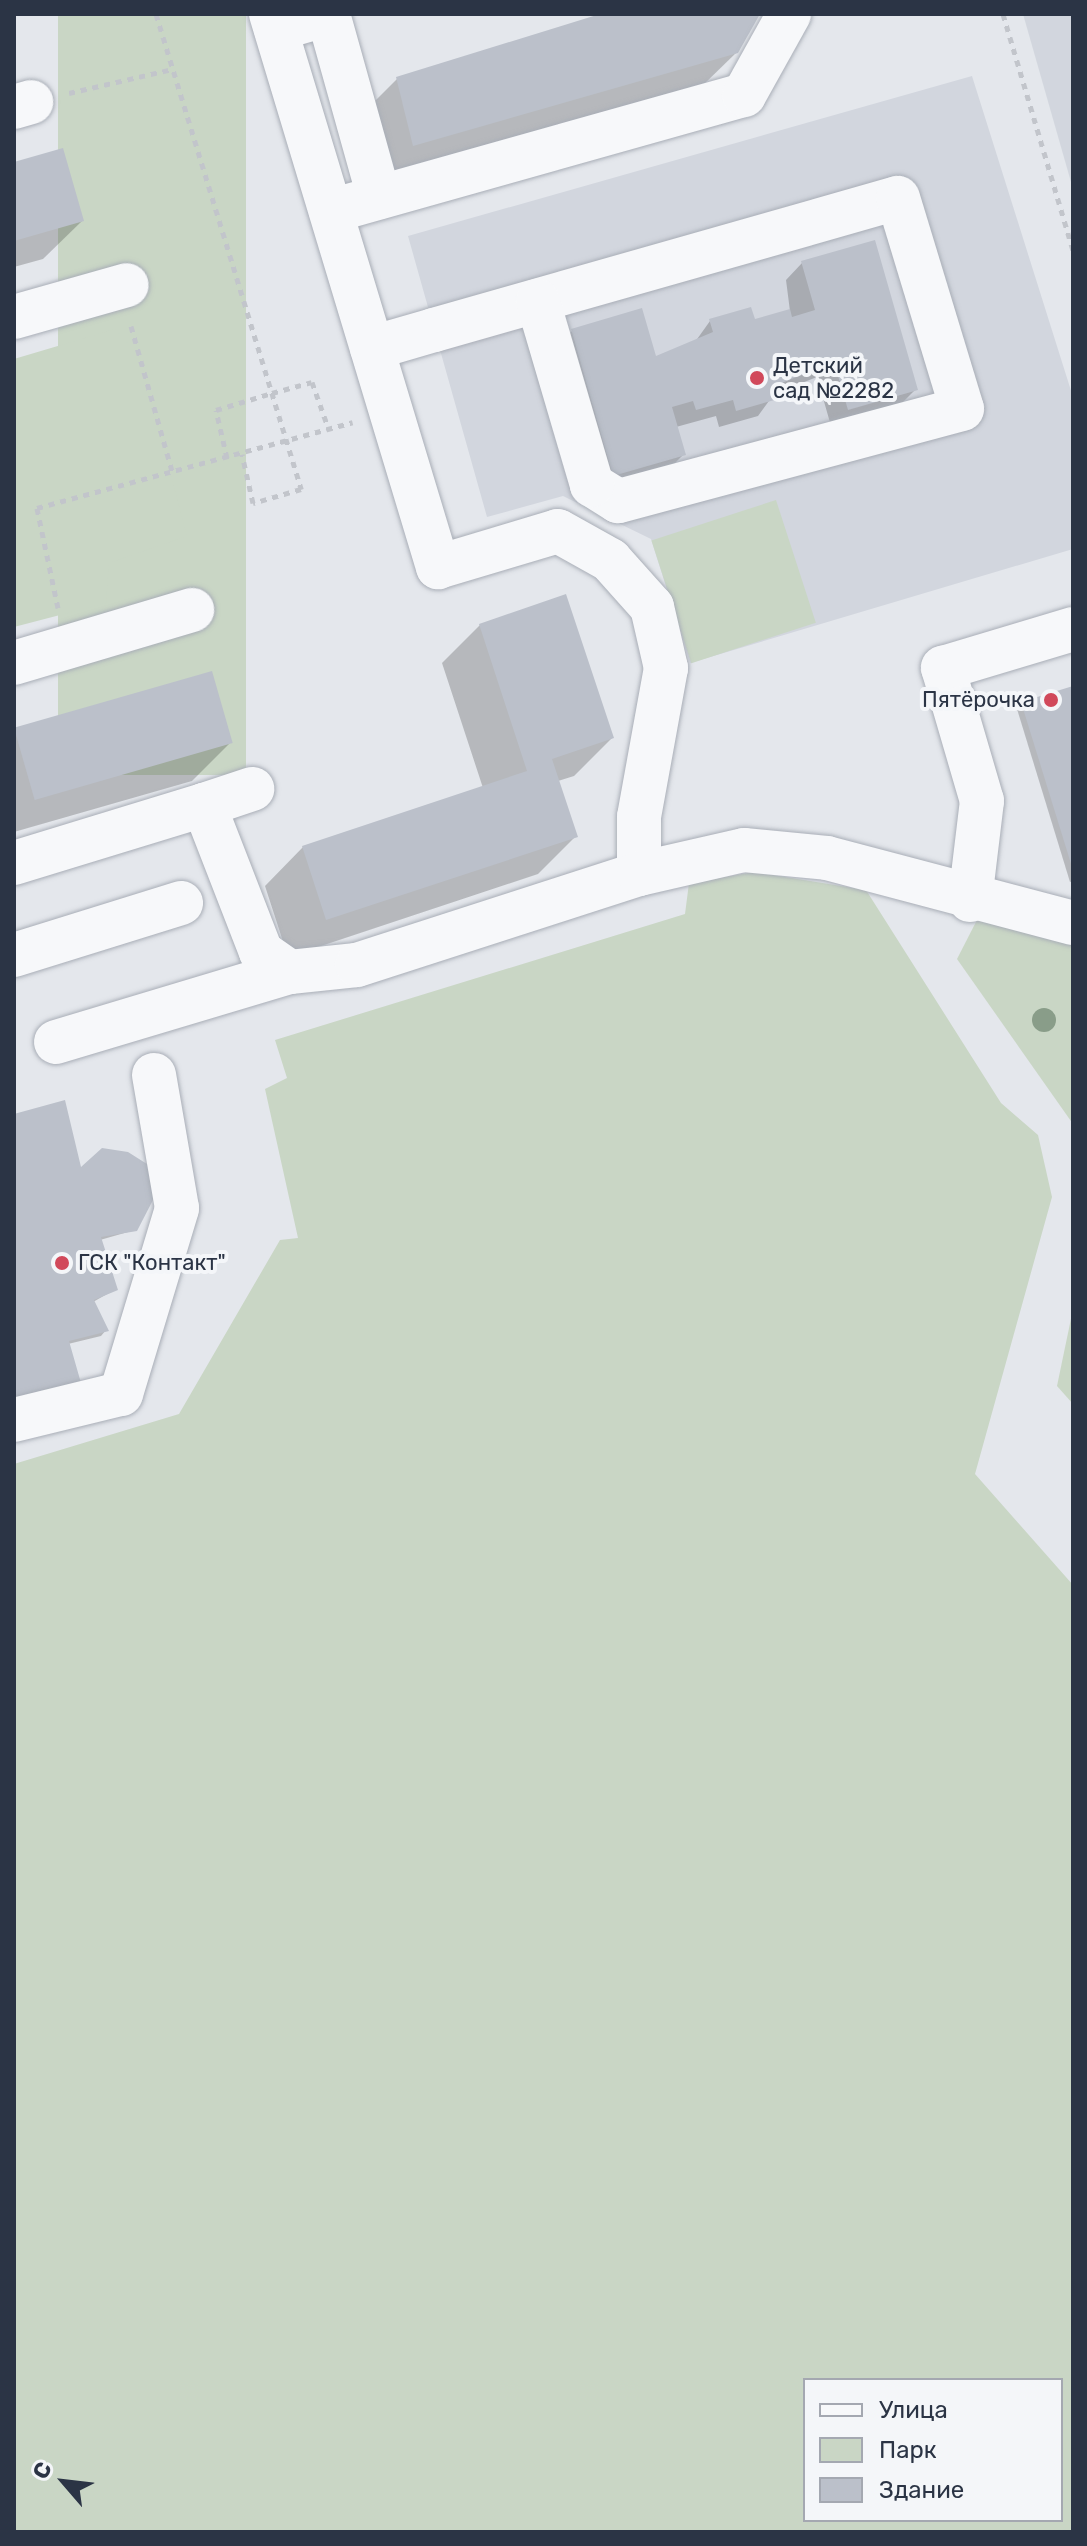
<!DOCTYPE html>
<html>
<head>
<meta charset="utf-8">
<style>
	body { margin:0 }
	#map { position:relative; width:1087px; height:2546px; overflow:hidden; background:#e4e7ec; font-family:Rubik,sans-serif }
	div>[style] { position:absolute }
	.built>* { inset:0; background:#d2d6de }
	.green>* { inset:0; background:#c9d6c5; transform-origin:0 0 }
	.shadow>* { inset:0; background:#0003 }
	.building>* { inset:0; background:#bbc0ca; transform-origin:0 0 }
	.path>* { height:5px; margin-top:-2.5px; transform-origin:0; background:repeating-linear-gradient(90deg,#c2c5cb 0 6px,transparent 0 12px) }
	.roads { filter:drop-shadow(0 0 2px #a9aeb7) drop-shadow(0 0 2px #a9aeb7) }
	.minor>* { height:44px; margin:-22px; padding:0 22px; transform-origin:22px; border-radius:22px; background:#f7f8fa }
	.trees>* { width:24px; height:24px; margin:-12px; border-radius:50%; background:#899d89 }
	.dots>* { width:22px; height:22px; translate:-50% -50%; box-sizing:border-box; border:4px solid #f4f6f9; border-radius:50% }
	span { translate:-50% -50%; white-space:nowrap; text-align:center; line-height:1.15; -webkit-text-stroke:8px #f4f6f9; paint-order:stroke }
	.poi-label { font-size:22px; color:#2b3445 }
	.left { translate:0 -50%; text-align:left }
	.right { translate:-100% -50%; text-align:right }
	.frame { position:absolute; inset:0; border:16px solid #2b3445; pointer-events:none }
	.legend { position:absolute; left:803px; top:2378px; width:260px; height:144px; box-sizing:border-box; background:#f4f6f9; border:2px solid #a4a8b1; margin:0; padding:10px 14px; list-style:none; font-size:24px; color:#2b3445 }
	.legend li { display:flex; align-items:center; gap:16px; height:40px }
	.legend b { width:40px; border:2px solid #a4a8b1 }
	.north { position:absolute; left:24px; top:2442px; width:80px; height:80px; -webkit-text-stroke:6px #f4f6f9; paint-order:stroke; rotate:298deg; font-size:22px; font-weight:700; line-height:32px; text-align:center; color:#2b3445 }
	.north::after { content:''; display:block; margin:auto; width:28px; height:36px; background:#2b3445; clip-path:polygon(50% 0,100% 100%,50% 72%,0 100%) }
</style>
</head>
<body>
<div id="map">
	<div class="built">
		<div style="clip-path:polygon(1023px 14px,1073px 14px,1073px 189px)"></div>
		<div style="clip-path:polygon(972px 76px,1073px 397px,1073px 549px,690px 663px,651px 539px,563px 496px,487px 517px,408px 236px)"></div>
	</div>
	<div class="green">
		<div style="left:58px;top:14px;width:188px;height:761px"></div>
		<div style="clip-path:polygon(115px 329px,139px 356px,187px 536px,109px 563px,106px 603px,14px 627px,14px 359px)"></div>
		<div style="left:776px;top:500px;width:129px;height:131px;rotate:72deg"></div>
		<div style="clip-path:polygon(evenodd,754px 872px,866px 890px,1001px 1103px,1038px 1135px,1052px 1197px,975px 1474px,1073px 1585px,1073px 2532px,14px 2532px,14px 1464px,179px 1414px,280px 1240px,298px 1238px,265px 1089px,287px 1078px,275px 1040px,685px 914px,689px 883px,754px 872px,805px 2380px,1061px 2380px,1061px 2520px,805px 2520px,805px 2380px)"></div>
		<div style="clip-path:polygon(978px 918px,1073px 943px,1073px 1124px,957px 959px)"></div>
		<div style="clip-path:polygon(1073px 1309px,1073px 1404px,1057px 1386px)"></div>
	</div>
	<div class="shadow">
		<div style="clip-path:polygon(607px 14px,758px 14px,737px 52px,698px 90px,375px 182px,359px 117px,397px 79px)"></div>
		<div style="clip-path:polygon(14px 165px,82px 221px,43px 259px,14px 267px)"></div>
		<div style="clip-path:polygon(802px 263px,916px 389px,899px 406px,831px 426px,817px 377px,774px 394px,758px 416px,719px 427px,716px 416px,676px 427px,684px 454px,667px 471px,596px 492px,555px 348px,572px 331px,655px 359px,695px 342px,710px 321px,791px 319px,786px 280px)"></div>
		<div style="clip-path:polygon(480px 625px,612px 738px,574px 776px,558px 781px,576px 836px,538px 874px,288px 957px,265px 886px,303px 847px,483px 788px,442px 663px)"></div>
		<div style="clip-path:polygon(1073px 688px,1073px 881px,1070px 882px,1017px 709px)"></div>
		<div style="clip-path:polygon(14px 730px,230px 743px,192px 781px,14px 832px)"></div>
		<div style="clip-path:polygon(14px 1116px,135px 1230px,100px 1240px,116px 1289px,93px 1302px,106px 1330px,101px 1336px,68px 1344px)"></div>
		<div style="clip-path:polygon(1073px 1437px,1073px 1487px,1071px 1439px)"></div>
	</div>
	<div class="building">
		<div style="clip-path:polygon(600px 14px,760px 14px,738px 53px,413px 146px,396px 77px)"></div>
		<div style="clip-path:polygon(63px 148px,84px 221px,14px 241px,14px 162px)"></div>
		<div style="clip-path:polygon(875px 240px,918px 390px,848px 410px,834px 362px,774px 386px,778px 399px,736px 411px,733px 400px,696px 410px,693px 401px,672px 407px,686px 455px,613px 476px,571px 329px,642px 308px,656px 356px,713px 332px,709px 319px,751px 307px,755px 319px,790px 309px,792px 317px,815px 310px,801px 261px)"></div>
		<div style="clip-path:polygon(566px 594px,614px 738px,552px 759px,578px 837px,326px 920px,302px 846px,527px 771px,479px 624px)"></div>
		<div style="left:212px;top:671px;width:75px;height:206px;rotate:74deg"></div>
		<div style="clip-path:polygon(1073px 686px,1073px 867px,1072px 867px,1021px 702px)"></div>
		<div style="clip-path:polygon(65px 1100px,81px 1167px,102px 1148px,128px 1152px,158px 1171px,153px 1200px,137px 1231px,101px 1237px,118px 1290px,94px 1300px,109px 1331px,69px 1341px,83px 1390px,14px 1408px,14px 1114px)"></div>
	</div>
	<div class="path">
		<div style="left:156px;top:14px;width:497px;rotate:73deg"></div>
		<div style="left:301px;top:489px;width:50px;rotate:163.7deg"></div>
		<div style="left:253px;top:503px;width:50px;rotate:-102.7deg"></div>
		<div style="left:1003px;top:14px;width:247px;rotate:73.5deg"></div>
		<div style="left:69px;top:93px;width:107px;rotate:-13deg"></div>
		<div style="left:131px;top:326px;width:151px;rotate:74.2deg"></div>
		<div style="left:227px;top:458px;width:49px;rotate:-102.9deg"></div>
		<div style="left:216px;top:410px;width:59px;rotate:-16.9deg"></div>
		<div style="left:272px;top:393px;width:41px;rotate:-15.4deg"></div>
		<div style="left:312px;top:382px;width:51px;rotate:70.5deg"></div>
		<div style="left:58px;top:608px;width:102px;rotate:-101.9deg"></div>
		<div style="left:37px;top:508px;width:327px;rotate:-15.2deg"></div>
	</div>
	<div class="roads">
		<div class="minor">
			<div style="left:271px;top:14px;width:578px;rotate:73.2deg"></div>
			<div style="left:438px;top:567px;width:125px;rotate:-16.7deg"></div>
			<div style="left:558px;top:531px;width:60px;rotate:29.1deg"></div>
			<div style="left:610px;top:560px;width:63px;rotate:48.2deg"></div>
			<div style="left:652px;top:607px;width:63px;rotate:77.1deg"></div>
			<div style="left:666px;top:668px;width:151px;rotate:100.3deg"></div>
			<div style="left:639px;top:817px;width:57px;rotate:90deg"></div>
			<div style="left:276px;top:29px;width:54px;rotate:-16.1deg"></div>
			<div style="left:328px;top:14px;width:190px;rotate:74.4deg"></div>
			<div style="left:14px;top:107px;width:18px;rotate:-16deg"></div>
			<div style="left:331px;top:211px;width:429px;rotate:-15.7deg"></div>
			<div style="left:744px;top:95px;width:93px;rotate:-60.9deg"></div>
			<div style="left:14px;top:317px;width:117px;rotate:-15.8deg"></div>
			<div style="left:372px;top:348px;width:65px;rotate:-16.2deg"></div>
			<div style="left:434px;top:330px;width:482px;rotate:-15.9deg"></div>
			<div style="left:898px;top:198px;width:220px;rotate:73.1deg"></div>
			<div style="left:962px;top:409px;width:356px;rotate:165deg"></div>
			<div style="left:618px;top:501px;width:31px;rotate:-148deg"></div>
			<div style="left:592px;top:485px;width:192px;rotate:-106.4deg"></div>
			<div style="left:14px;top:663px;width:186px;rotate:-16.6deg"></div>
			<div style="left:204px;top:805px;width:51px;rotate:-18.4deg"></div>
			<div style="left:14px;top:863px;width:199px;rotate:-17deg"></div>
			<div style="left:204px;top:805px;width:158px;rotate:68.8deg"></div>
			<div style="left:261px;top:952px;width:35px;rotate:35deg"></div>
			<div style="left:290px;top:972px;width:67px;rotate:-6deg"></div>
			<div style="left:357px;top:965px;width:296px;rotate:-17.9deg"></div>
			<div style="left:639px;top:874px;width:108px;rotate:-12.9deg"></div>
			<div style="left:744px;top:850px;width:83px;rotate:5.5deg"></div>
			<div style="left:827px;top:858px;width:254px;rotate:14.8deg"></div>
			<div style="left:970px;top:900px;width:100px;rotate:-83.1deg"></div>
			<div style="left:982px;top:801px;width:139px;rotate:-106.3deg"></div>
			<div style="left:943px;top:668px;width:136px;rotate:-16.7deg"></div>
			<div style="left:14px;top:955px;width:175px;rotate:-17.3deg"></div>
			<div style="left:56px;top:1042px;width:244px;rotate:-16.7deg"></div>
			<div style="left:14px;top:1420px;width:110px;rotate:-13.7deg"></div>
			<div style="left:121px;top:1394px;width:194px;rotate:-73.2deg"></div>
			<div style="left:177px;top:1208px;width:135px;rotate:-99.8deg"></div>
		</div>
	</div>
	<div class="trees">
		<div style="left:1044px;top:1020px"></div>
	</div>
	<div class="dots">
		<div style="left:757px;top:378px;background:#d1495b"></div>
		<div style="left:1051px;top:700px;background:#d1495b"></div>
		<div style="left:62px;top:1263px;background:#d1495b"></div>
	</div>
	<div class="poi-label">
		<span class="left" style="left:773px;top:378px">Детский<br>сад №2282</span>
		<span class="right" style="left:1035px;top:700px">Пятёрочка</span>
		<span class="left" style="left:78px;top:1263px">ГСК "Контакт"</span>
	</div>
	<div class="frame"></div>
	<ul class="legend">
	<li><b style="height:10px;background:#f7f8fa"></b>Улица</li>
	<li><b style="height:22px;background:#c9d6c5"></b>Парк</li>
	<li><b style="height:22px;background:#bbc0ca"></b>Здание</li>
	</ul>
	<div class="north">С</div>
</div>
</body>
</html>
